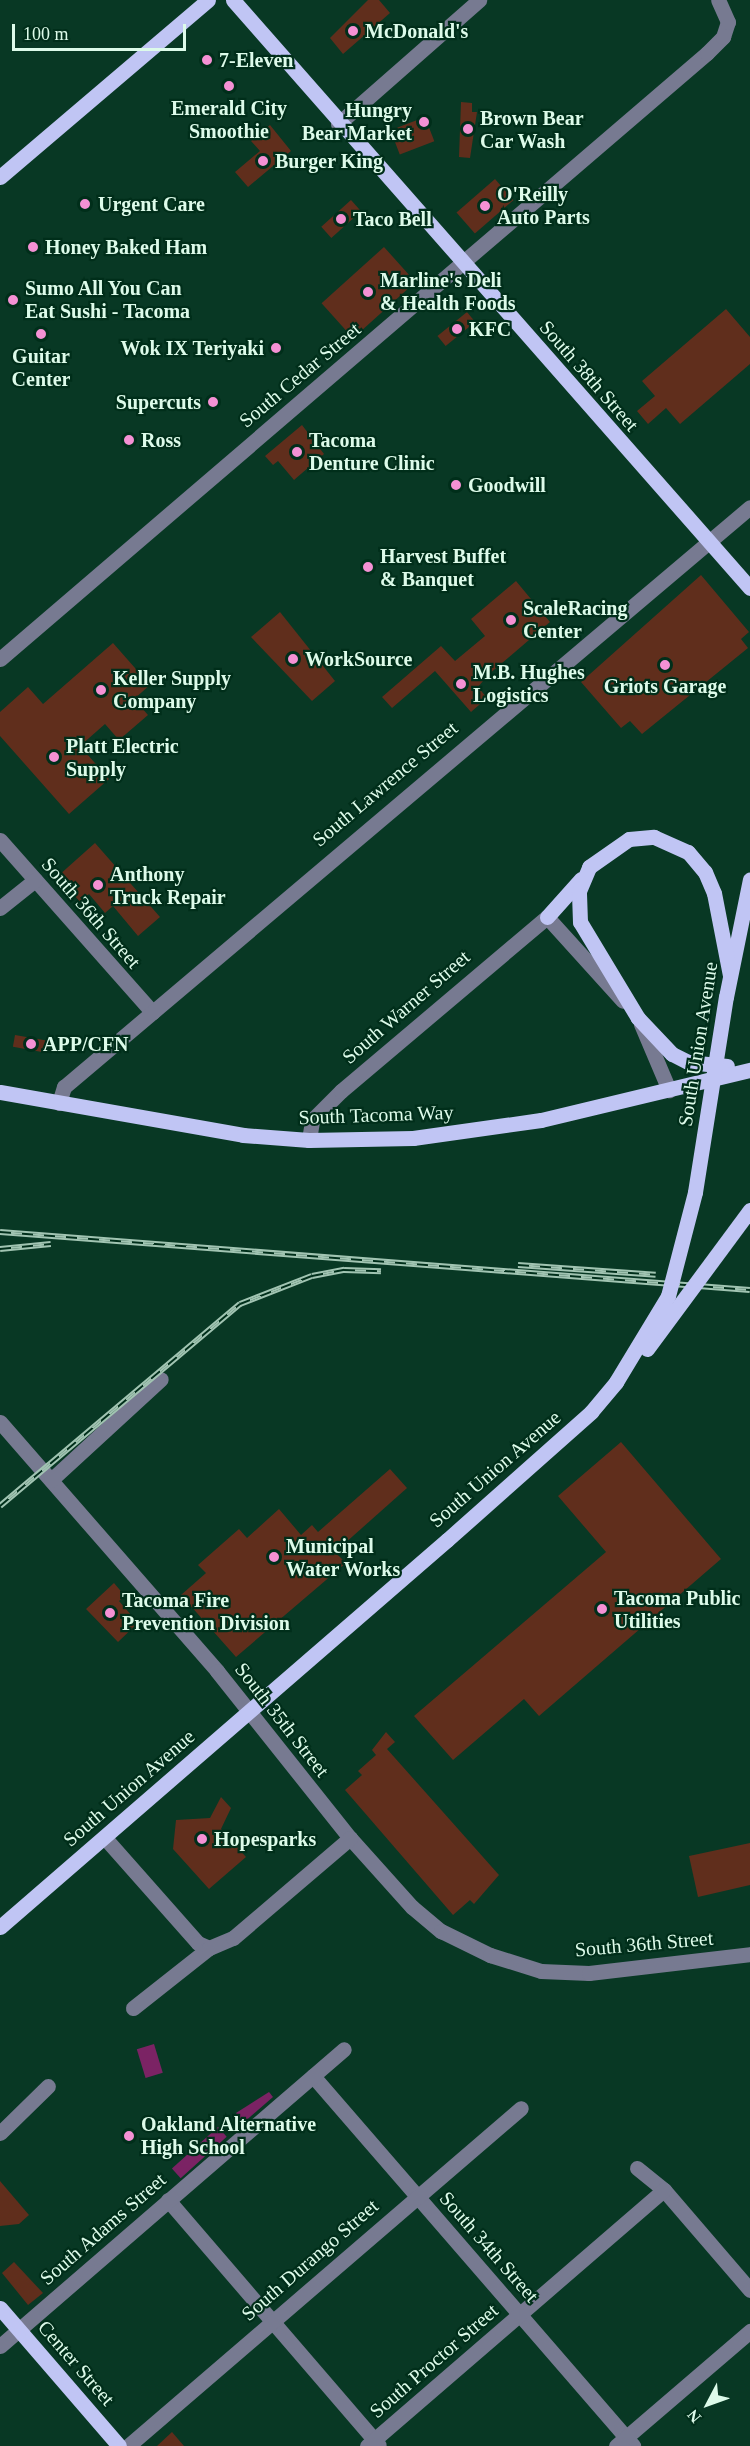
<!DOCTYPE html>
<html>
<head>
<meta charset="utf-8">
<style>
	body { margin:0 }
	#map { position:relative; width:750px; height:2446px; overflow:hidden; background:#083824; font-family:Georgia,serif }
	div>[style] { position:absolute }
	.green>* { inset:0; background:#7b2364; transform-origin:0 0 }
	.building>* { inset:0; background:#602e1c; transform-origin:0 0 }
	.minor>* { height:15px; margin:-7.5px; padding:0 7.5px; transform-origin:7.5px; border-radius:7.5px; background:#777a91 }
	.major>* { height:15px; margin:-7.5px; padding:0 7.5px; transform-origin:7.5px; border-radius:7.5px; background:#c0c5f4 }
	.rail>* { height:6px; margin-top:-3px; transform-origin:0; background:repeating-linear-gradient(90deg,#002e1a 0 11px,#a1c4b2 0 22px); box-sizing:border-box; border-block:2px solid #a1c4b2 }
	.major-bridge>* { height:15px; margin:-7.5px; padding:0 7.5px; transform-origin:7.5px; border-radius:7.5px; background:#c0c5f4 }
	.dots>* { width:16px; height:16px; translate:-50% -50%; box-sizing:border-box; border:3px solid #002e1a; border-radius:50% }
	span { translate:-50% -50%; white-space:nowrap; text-align:center; line-height:1.15; -webkit-text-stroke:4.5px #002e1a; paint-order:stroke }
	.poi-label { font-size:20px; color:#ddfbea; font-weight:700 }
	.left { translate:0 -50%; text-align:left }
	.right { translate:-100% -50%; text-align:right }
	.street-label { font-size:20px; color:#ddfbea }
	.north { position:absolute; left:678px; top:2374px; width:60px; height:60px; -webkit-text-stroke:4px #002e1a; paint-order:stroke; rotate:229deg; font-size:16px; font-weight:700; line-height:24px; text-align:center; color:#ddfbea }
	.north::after { content:''; display:block; margin:auto; width:21px; height:27px; background:#ddfbea; clip-path:polygon(50% 0,100% 100%,50% 72%,0 100%) }
	.scale { position:absolute; left:12px; top:24px; width:174px; height:27px; box-sizing:border-box; border:3px solid #ddfbea; border-top:0; padding-left:8px; font-size:18px; line-height:21px; white-space:nowrap; color:#ddfbea; -webkit-text-stroke:4px #002e1a; paint-order:stroke }
</style>
</head>
<body>
<div id="map">
	<div class="green">
		<div style="left:154px;top:2044px;width:30px;height:18px;rotate:73deg"></div>
		<div style="clip-path:polygon(269px 2092px,273px 2097px,243px 2123px,236px 2113px)"></div>
		<div style="left:218px;top:2127px;width:13px;height:62px;rotate:48deg"></div>
	</div>
	<div class="building">
		<div style="clip-path:polygon(368px 0,379px 0,390px 13px,343px 54px,330px 38px)"></div>
		<div style="clip-path:polygon(461px 102px,472px 103px,472px 112px,477px 112px,470px 158px,459px 157px)"></div>
		<div style="left:425px;top:117px;width:26px;height:37px;rotate:69deg"></div>
		<div style="clip-path:polygon(270px 125px,291px 151px,248px 187px,235px 172px,260px 151px,251px 141px)"></div>
		<div style="left:495px;top:179px;width:28px;height:51px;rotate:49deg"></div>
		<div style="left:351px;top:200px;width:15px;height:40px;rotate:48deg"></div>
		<div style="left:384px;top:247px;width:47px;height:84px;rotate:48deg"></div>
		<div style="clip-path:polygon(726px 309px,750px 337px,750px 364px,680px 424px,666px 408px,648px 424px,637px 411px,655px 396px,642px 381px)"></div>
		<div style="left:467px;top:312px;width:13px;height:38px;rotate:51deg"></div>
		<div style="clip-path:polygon(302px 425px,324px 454px,294px 480px,278px 461px,273px 465px,265px 456px)"></div>
		<div style="clip-path:polygon(701px 575px,749px 632px,741px 639px,748px 648px,642px 734px,630px 721px,621px 728px,581px 682px)"></div>
		<div style="clip-path:polygon(516px 581px,550px 622px,488px 675px,478px 687px,487px 698px,471px 712px,435px 671px,392px 708px,382px 697px,441px 646px,455px 661px,485px 636px,471px 619px)"></div>
		<div style="clip-path:polygon(280px 612px,335px 681px,312px 701px,251px 637px)"></div>
		<div style="clip-path:polygon(113px 643px,150px 685px,134px 699px,148px 715px,119px 740px,105px 724px,80px 746px,109px 779px,69px 814px,0 736px,0 712px,28px 687px,43px 704px)"></div>
		<div style="clip-path:polygon(95px 843px,160px 917px,138px 936px,113px 906px,105px 913px,89px 894px,80px 902px,58px 876px)"></div>
		<div style="left:15px;top:1035px;width:35px;height:12px;rotate:10deg"></div>
		<div style="clip-path:polygon(621px 1442px,721px 1559px,539px 1716px,524px 1699px,453px 1760px,414px 1716px,606px 1552px,558px 1496px)"></div>
		<div style="clip-path:polygon(390px 1469px,407px 1488px,335px 1552px,346px 1563px,236px 1657px,181px 1595px,206px 1573px,198px 1565px,239px 1529px,247px 1538px,279px 1509px,301px 1535px,312px 1525px,318px 1532px)"></div>
		<div style="clip-path:polygon(114px 1583px,125px 1596px,119px 1601px,138px 1623px,118px 1642px,86px 1609px)"></div>
		<div style="clip-path:polygon(386px 1732px,395px 1742px,387px 1749px,499px 1875px,474px 1904px,470px 1900px,453px 1915px,345px 1790px,362px 1775px,358px 1771px,376px 1755px,372px 1750px)"></div>
		<div style="clip-path:polygon(221px 1797px,231px 1808px,221px 1829px,246px 1857px,209px 1889px,173px 1849px,176px 1820px,210px 1818px)"></div>
		<div style="clip-path:polygon(750px 1843px,750px 1885px,698px 1897px,689px 1856px)"></div>
		<div style="clip-path:polygon(0 2181px,29px 2215px,19px 2224px,0 2226px)"></div>
		<div style="clip-path:polygon(14px 2262px,43px 2293px,28px 2305px,2px 2273px)"></div>
		<div style="clip-path:polygon(172px 2432px,184px 2446px,157px 2446px)"></div>
	</div>
	<div class="minor">
		<div style="left:338px;top:124px;width:188px;rotate:-41.3deg"></div>
		<div style="left:0;top:659px;width:931px;rotate:-40.6deg"></div>
		<div style="left:707px;top:53px;width:23px;rotate:-45deg"></div>
		<div style="left:723px;top:37px;width:16px;rotate:-72deg"></div>
		<div style="left:728px;top:22px;width:24px;rotate:-114deg"></div>
		<div style="left:0;top:840px;width:230px;rotate:48.5deg"></div>
		<div style="left:0;top:908px;width:45px;rotate:-38.7deg"></div>
		<div style="left:641px;top:1024px;width:72px;rotate:67deg"></div>
		<div style="left:59px;top:1103px;width:17px;rotate:-73deg"></div>
		<div style="left:64px;top:1087px;width:898px;rotate:-40.21deg"></div>
		<div style="left:309px;top:1140px;width:20px;rotate:-81deg"></div>
		<div style="left:312px;top:1120px;width:41px;rotate:-45deg"></div>
		<div style="left:341px;top:1091px;width:270px;rotate:-40.2deg"></div>
		<div style="left:547px;top:917px;width:113px;rotate:47.9deg"></div>
		<div style="left:0;top:1422px;width:330px;rotate:48.9deg"></div>
		<div style="left:217px;top:1671px;width:213px;rotate:51.5deg"></div>
		<div style="left:350px;top:1838px;width:93px;rotate:48.1deg"></div>
		<div style="left:412px;top:1907px;width:38px;rotate:40deg"></div>
		<div style="left:441px;top:1931px;width:55px;rotate:26.1deg"></div>
		<div style="left:490px;top:1955px;width:53px;rotate:17.4deg"></div>
		<div style="left:541px;top:1971px;width:48px;rotate:2.4deg"></div>
		<div style="left:589px;top:1973px;width:162px;rotate:-6.7deg"></div>
		<div style="left:51px;top:1480px;width:149px;rotate:-42.6deg"></div>
		<div style="left:105px;top:1838px;width:140px;rotate:48.5deg"></div>
		<div style="left:198px;top:1943px;width:12px;rotate:24deg"></div>
		<div style="left:133px;top:2008px;width:97px;rotate:-38.3deg"></div>
		<div style="left:209px;top:1948px;width:26px;rotate:-23deg"></div>
		<div style="left:233px;top:1938px;width:154px;rotate:-40.5deg"></div>
		<div style="left:313px;top:2076px;width:489px;rotate:49.1deg"></div>
		<div style="left:0;top:2133px;width:67px;rotate:-44.4deg"></div>
		<div style="left:637px;top:2168px;width:35px;rotate:39deg"></div>
		<div style="left:664px;top:2190px;width:132px;rotate:49.3deg"></div>
		<div style="left:168px;top:2200px;width:323px;rotate:49.3deg"></div>
		<div style="left:0;top:2346px;width:454px;rotate:-40.8deg"></div>
		<div style="left:128px;top:2446px;width:518px;rotate:-40.7deg"></div>
		<div style="left:367px;top:2446px;width:392px;rotate:-40.8deg"></div>
		<div style="left:616px;top:2446px;width:177px;rotate:-40.6deg"></div>
	</div>
	<div class="major">
		<div style="left:233px;top:0;width:783px;rotate:48.68deg"></div>
		<div style="left:0;top:177px;width:273px;rotate:-40.4deg"></div>
		<div style="left:547px;top:917px;width:51px;rotate:-48.2deg"></div>
		<div style="left:726px;top:997px;width:120px;rotate:-78.5deg"></div>
		<div style="left:727px;top:1066px;width:39px;rotate:-174deg"></div>
		<div style="left:688px;top:1062px;width:18px;rotate:-153deg"></div>
		<div style="left:672px;top:1054px;width:50px;rotate:-133.4deg"></div>
		<div style="left:638px;top:1018px;width:112px;rotate:-121.1deg"></div>
		<div style="left:580px;top:922px;width:31px;rotate:-92deg"></div>
		<div style="left:579px;top:891px;width:26px;rotate:-67deg"></div>
		<div style="left:589px;top:867px;width:49px;rotate:-35deg"></div>
		<div style="left:629px;top:839px;width:25px;rotate:-5deg"></div>
		<div style="left:654px;top:837px;width:37px;rotate:24deg"></div>
		<div style="left:688px;top:852px;width:26px;rotate:50deg"></div>
		<div style="left:705px;top:872px;width:23px;rotate:67deg"></div>
		<div style="left:714px;top:893px;width:84px;rotate:79deg"></div>
		<div style="left:0;top:1092px;width:247px;rotate:10deg"></div>
		<div style="left:243px;top:1135px;width:66px;rotate:4.3deg"></div>
		<div style="left:309px;top:1140px;width:104px;rotate:-1.1deg"></div>
		<div style="left:413px;top:1138px;width:129px;rotate:-8deg"></div>
		<div style="left:541px;top:1120px;width:215px;rotate:-13.5deg"></div>
		<div style="left:0;top:1927px;width:591px;rotate:-40.89deg"></div>
		<div style="left:0;top:2308px;width:182px;rotate:49.2deg"></div>
	</div>
	<div class="rail">
		<div style="left:0;top:1232px;width:752px;rotate:4.42deg"></div>
		<div style="left:0;top:1249px;width:51px;rotate:-5.6deg"></div>
		<div style="left:518px;top:1265px;width:138px;rotate:4.1deg"></div>
		<div style="left:0;top:1506px;width:314px;rotate:-40.1deg"></div>
		<div style="left:240px;top:1304px;width:77px;rotate:-21.3deg"></div>
		<div style="left:312px;top:1276px;width:33px;rotate:-11deg"></div>
		<div style="left:344px;top:1270px;width:37px;rotate:2deg"></div>
	</div>
	<div class="major-bridge">
		<div style="left:647px;top:1349px;width:173px;rotate:-53.5deg"></div>
		<div style="left:447px;top:1540px;width:193px;rotate:-41.6deg"></div>
		<div style="left:591px;top:1412px;width:39px;rotate:-50deg"></div>
		<div style="left:616px;top:1382px;width:100px;rotate:-58.8deg"></div>
		<div style="left:668px;top:1296px;width:107px;rotate:-75.4deg"></div>
		<div style="left:695px;top:1192px;width:197px;rotate:-81deg"></div>
	</div>
	<div class="dots">
		<div style="left:353px;top:31px;background:#f491d4"></div>
		<div style="left:207px;top:60px;background:#f491d4"></div>
		<div style="left:229px;top:86px;background:#f491d4"></div>
		<div style="left:424px;top:122px;background:#f491d4"></div>
		<div style="left:468px;top:129px;background:#f491d4"></div>
		<div style="left:263px;top:161px;background:#f491d4"></div>
		<div style="left:85px;top:204px;background:#f491d4"></div>
		<div style="left:485px;top:206px;background:#f491d4"></div>
		<div style="left:341px;top:219px;background:#f491d4"></div>
		<div style="left:33px;top:247px;background:#f491d4"></div>
		<div style="left:368px;top:292px;background:#f491d4"></div>
		<div style="left:13px;top:300px;background:#f491d4"></div>
		<div style="left:457px;top:329px;background:#f491d4"></div>
		<div style="left:41px;top:334px;background:#f491d4"></div>
		<div style="left:276px;top:348px;background:#f491d4"></div>
		<div style="left:213px;top:402px;background:#f491d4"></div>
		<div style="left:129px;top:440px;background:#f491d4"></div>
		<div style="left:297px;top:452px;background:#f491d4"></div>
		<div style="left:456px;top:485px;background:#f491d4"></div>
		<div style="left:368px;top:567px;background:#f491d4"></div>
		<div style="left:511px;top:620px;background:#f491d4"></div>
		<div style="left:293px;top:659px;background:#f491d4"></div>
		<div style="left:665px;top:665px;background:#f491d4"></div>
		<div style="left:461px;top:684px;background:#f491d4"></div>
		<div style="left:101px;top:690px;background:#f491d4"></div>
		<div style="left:54px;top:757px;background:#f491d4"></div>
		<div style="left:98px;top:885px;background:#f491d4"></div>
		<div style="left:31px;top:1044px;background:#f491d4"></div>
		<div style="left:274px;top:1557px;background:#f491d4"></div>
		<div style="left:602px;top:1609px;background:#f491d4"></div>
		<div style="left:110px;top:1613px;background:#f491d4"></div>
		<div style="left:202px;top:1839px;background:#f491d4"></div>
		<div style="left:129px;top:2136px;background:#f491d4"></div>
	</div>
	<div class="poi-label">
		<span class="left" style="left:365px;top:31px">McDonald's</span>
		<span class="left" style="left:219px;top:60px">7-Eleven</span>
		<span style="left:229px;top:120px">Emerald City<br>Smoothie</span>
		<span class="right" style="left:412px;top:122px">Hungry<br>Bear Market</span>
		<span class="left" style="left:480px;top:130px">Brown Bear<br>Car Wash</span>
		<span class="left" style="left:275px;top:161px">Burger King</span>
		<span class="left" style="left:497px;top:206px">O'Reilly<br>Auto Parts</span>
		<span class="left" style="left:98px;top:204px">Urgent Care</span>
		<span class="left" style="left:353px;top:219px">Taco Bell</span>
		<span class="left" style="left:45px;top:247px">Honey Baked Ham</span>
		<span class="left" style="left:380px;top:292px">Marline's Deli<br>&amp; Health Foods</span>
		<span class="left" style="left:25px;top:300px">Sumo All You Can<br>Eat Sushi - Tacoma</span>
		<span class="left" style="left:469px;top:329px">KFC</span>
		<span class="right" style="left:264px;top:348px">Wok IX Teriyaki</span>
		<span style="left:41px;top:368px">Guitar<br>Center</span>
		<span class="right" style="left:201px;top:402px">Supercuts</span>
		<span class="left" style="left:141px;top:440px">Ross</span>
		<span class="left" style="left:309px;top:452px">Tacoma<br>Denture Clinic</span>
		<span class="left" style="left:468px;top:485px">Goodwill</span>
		<span class="left" style="left:380px;top:568px">Harvest Buffet<br>&amp; Banquet</span>
		<span class="left" style="left:523px;top:620px">ScaleRacing<br>Center</span>
		<span class="left" style="left:305px;top:659px">WorkSource</span>
		<span class="left" style="left:473px;top:684px">M.B. Hughes<br>Logistics</span>
		<span class="left" style="left:113px;top:690px">Keller Supply<br>Company</span>
		<span style="left:665px;top:686px">Griots Garage</span>
		<span class="left" style="left:66px;top:758px">Platt Electric<br>Supply</span>
		<span class="left" style="left:110px;top:886px">Anthony<br>Truck Repair</span>
		<span class="left" style="left:43px;top:1044px">APP/CFN</span>
		<span class="left" style="left:286px;top:1558px">Municipal<br>Water Works</span>
		<span class="left" style="left:614px;top:1610px">Tacoma Public<br>Utilities</span>
		<span class="left" style="left:122px;top:1612px">Tacoma Fire<br>Prevention Division</span>
		<span class="left" style="left:214px;top:1839px">Hopesparks</span>
		<span class="left" style="left:141px;top:2136px">Oakland Alternative<br>High School</span>
	</div>
	<div class="street-label">
		<span style="left:300px;top:375px;rotate:-40deg">South Cedar Street</span>
		<span style="left:589px;top:376px;rotate:49deg">South 38th Street</span>
		<span style="left:385px;top:784px;rotate:-40deg">South Lawrence Street</span>
		<span style="left:91px;top:913px;rotate:49deg">South 36th Street</span>
		<span style="left:406px;top:1007px;rotate:-41deg">South Warner Street</span>
		<span style="left:698px;top:1044px;rotate:-81deg">South Union Avenue</span>
		<span style="left:376px;top:1115px;rotate:-2deg">South Tacoma Way</span>
		<span style="left:495px;top:1469px;rotate:-41deg">South Union Avenue</span>
		<span style="left:282px;top:1720px;rotate:52deg">South 35th Street</span>
		<span style="left:129px;top:1788px;rotate:-41deg">South Union Avenue</span>
		<span style="left:644px;top:1944px;rotate:-5deg">South 36th Street</span>
		<span style="left:103px;top:2229px;rotate:-41deg">South Adams Street</span>
		<span style="left:489px;top:2247px;rotate:49deg">South 34th Street</span>
		<span style="left:310px;top:2260px;rotate:-41deg">South Durango Street</span>
		<span style="left:434px;top:2361px;rotate:-41deg">South Proctor Street</span>
		<span style="left:76px;top:2363px;rotate:49deg">Center Street</span>
	</div>
	<div class="north">N</div>
	<div class="scale">100 m</div>
</div>
</body>
</html>
